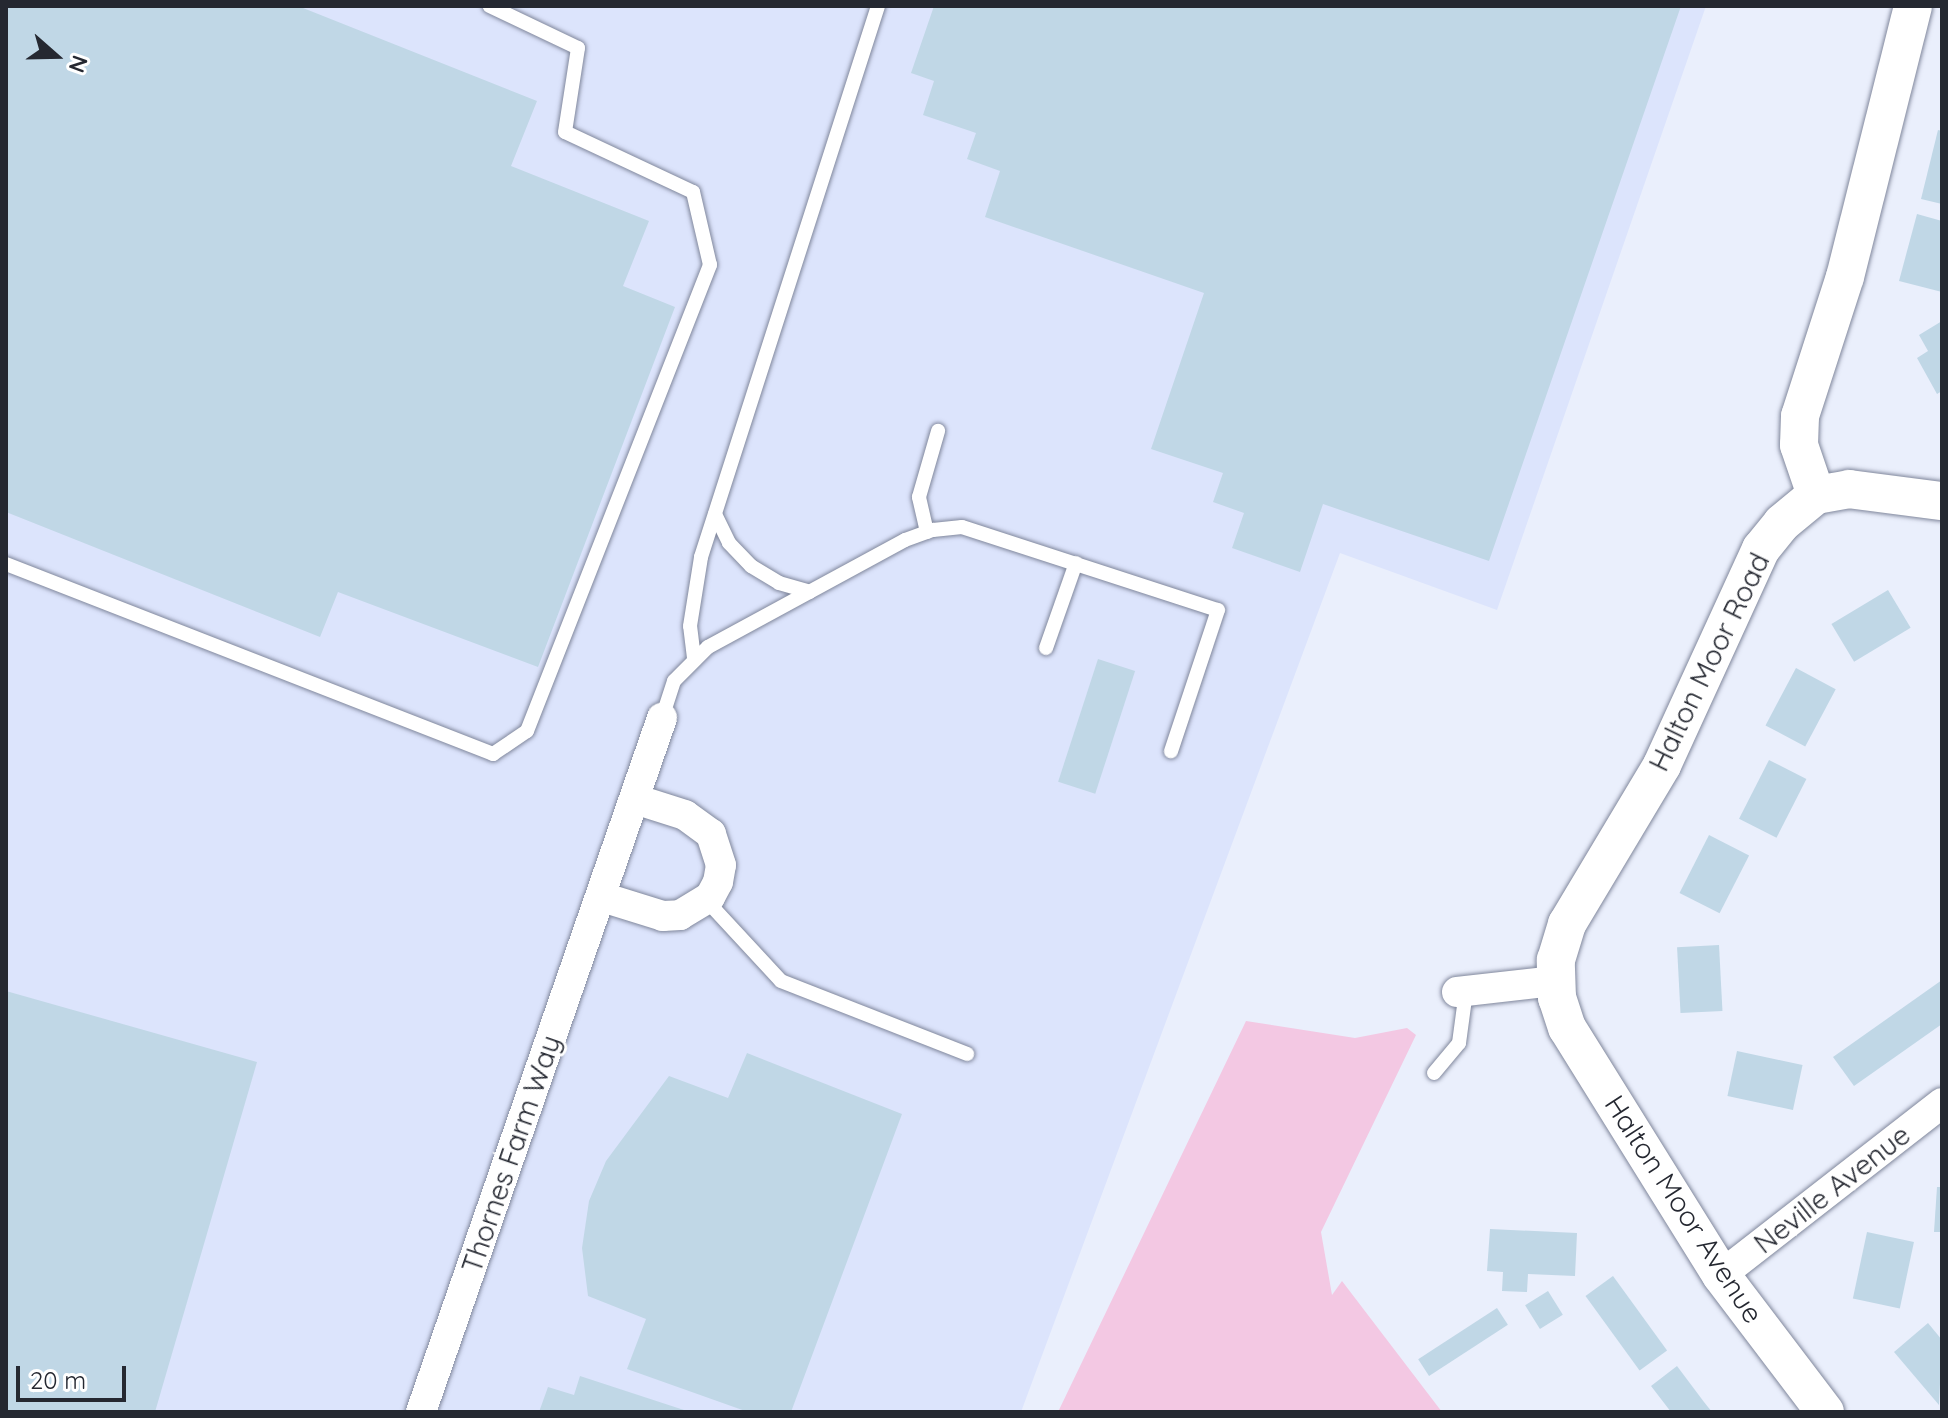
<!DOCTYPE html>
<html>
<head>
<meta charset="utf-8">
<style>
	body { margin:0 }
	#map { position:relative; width:1948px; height:1418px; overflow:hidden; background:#eaeffc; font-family:Quicksand,sans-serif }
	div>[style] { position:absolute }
	.built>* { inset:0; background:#dce4fc }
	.green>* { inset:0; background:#f3c8e3 }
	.building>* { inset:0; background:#c0d7e6; transform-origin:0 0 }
	.roads { filter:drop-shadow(0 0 2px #80879c) drop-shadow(0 0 2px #80879c) }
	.service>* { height:14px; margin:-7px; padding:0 7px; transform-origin:7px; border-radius:7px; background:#fff }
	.minor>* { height:30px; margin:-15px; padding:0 15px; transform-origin:15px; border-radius:15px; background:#fff }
	.tertiary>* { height:38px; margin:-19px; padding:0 19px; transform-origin:19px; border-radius:19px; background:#fff }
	span { translate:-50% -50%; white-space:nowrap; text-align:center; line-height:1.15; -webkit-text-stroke:6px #fff; paint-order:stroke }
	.street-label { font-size:28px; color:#252831 }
	.frame { position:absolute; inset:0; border:8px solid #252831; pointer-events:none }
	.north { position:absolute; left:16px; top:16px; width:80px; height:80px; -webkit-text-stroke:6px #fff; paint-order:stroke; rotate:110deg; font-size:22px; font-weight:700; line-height:32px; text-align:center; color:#252831 }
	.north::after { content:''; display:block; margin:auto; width:28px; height:36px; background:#252831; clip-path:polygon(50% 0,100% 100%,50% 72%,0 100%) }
	.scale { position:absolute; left:16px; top:1366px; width:110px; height:36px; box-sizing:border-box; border:4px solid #252831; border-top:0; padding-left:10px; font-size:24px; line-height:28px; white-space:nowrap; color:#252831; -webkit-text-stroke:6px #fff; paint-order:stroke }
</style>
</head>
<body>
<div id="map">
	<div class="built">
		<div style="clip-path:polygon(6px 6px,1706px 6px,1497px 610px,1340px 553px,1021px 1412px,6px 1412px)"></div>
	</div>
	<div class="green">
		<div style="clip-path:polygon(1246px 1021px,1355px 1038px,1407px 1028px,1416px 1035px,1321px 1232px,1332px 1295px,1342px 1281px,1442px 1412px,1058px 1412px)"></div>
	</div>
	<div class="building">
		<div style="clip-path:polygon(6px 6px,298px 6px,537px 101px,511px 166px,649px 221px,623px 286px,675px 307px,538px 667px,338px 592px,320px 637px,6px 512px)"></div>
		<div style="clip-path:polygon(934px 6px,1681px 6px,1489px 561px,1323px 504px,1300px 572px,1232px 548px,1244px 513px,1213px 502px,1223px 473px,1151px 449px,1204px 293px,985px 217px,1000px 171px,967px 159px,976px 133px,923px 115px,934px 81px,911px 73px)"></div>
		<div style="clip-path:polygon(1938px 130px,1942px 131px,1942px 204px,1921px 199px)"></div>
		<div style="clip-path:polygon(1917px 214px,1942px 221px,1942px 292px,1899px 281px)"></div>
		<div style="clip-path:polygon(1942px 321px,1942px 391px,1937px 394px,1917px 358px,1928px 351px,1919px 335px)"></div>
		<div style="left:1888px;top:590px;width:44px;height:66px;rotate:59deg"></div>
		<div style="left:1098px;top:659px;width:39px;height:129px;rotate:18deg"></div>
		<div style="left:1796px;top:668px;width:45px;height:65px;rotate:28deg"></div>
		<div style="left:1769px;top:760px;width:42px;height:66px;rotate:27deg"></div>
		<div style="left:1709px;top:835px;width:45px;height:65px;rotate:27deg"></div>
		<div style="left:1719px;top:945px;width:66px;height:42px;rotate:87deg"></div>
		<div style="clip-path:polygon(1942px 980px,1942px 1024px,1854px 1086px,1833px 1057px)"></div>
		<div style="clip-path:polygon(6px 991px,257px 1062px,155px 1412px,6px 1412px)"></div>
		<div style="left:1737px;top:1051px;width:67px;height:46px;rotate:12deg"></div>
		<div style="clip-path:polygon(747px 1053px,902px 1114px,791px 1412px,748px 1412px,627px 1369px,646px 1319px,588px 1296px,582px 1248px,589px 1201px,606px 1161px,669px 1076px,728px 1098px)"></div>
		<div style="clip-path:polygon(1937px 1187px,1942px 1187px,1942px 1232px,1934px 1232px)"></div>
		<div style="clip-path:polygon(1490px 1229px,1577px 1233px,1575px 1276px,1528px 1274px,1527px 1292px,1502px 1291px,1503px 1272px,1487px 1271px)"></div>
		<div style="left:1867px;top:1232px;width:48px;height:68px;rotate:12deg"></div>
		<div style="left:1613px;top:1276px;width:92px;height:34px;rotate:54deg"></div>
		<div style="left:1548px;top:1291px;width:28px;height:27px;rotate:58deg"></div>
		<div style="left:1497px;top:1308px;width:20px;height:94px;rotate:57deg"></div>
		<div style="clip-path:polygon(1928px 1323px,1942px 1340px,1939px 1405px,1894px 1352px)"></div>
		<div style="clip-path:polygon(1677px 1366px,1704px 1402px,1712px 1412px,1671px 1412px,1651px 1386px)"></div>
		<div style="clip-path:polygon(580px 1376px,687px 1411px,687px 1412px,539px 1412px,548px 1387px,574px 1395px)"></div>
	</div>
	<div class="roads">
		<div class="service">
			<div style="left:715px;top:514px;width:32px;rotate:64deg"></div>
			<div style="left:729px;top:543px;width:32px;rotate:46deg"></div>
			<div style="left:751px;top:566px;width:33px;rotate:31deg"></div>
			<div style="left:779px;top:583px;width:32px;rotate:16deg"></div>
			<div style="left:927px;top:532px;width:36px;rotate:-103deg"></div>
			<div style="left:919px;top:497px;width:69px;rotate:-73.9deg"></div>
			<div style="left:6px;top:564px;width:523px;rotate:21.31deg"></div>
			<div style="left:493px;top:754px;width:41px;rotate:-34.1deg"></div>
			<div style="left:527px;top:731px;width:501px;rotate:-68.56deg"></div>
			<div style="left:710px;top:265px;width:75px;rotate:-103.1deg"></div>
			<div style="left:693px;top:192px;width:141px;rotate:-154.9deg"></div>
			<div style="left:565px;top:132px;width:85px;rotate:-81.2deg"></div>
			<div style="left:578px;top:48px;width:98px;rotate:-154.5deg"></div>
			<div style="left:1046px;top:648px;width:90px;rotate:-70.6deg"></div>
			<div style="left:694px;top:658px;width:32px;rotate:-97deg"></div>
			<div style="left:690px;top:626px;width:70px;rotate:-80.9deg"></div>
			<div style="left:701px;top:557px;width:579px;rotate:-72.19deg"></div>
			<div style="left:662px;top:718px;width:39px;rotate:-72deg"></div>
			<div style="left:674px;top:681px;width:48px;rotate:-45deg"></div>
			<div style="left:708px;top:647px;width:224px;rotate:-28.5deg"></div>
			<div style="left:905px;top:540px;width:30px;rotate:-20deg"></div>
			<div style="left:933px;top:530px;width:29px;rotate:-6deg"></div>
			<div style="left:962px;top:527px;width:269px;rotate:18deg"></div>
			<div style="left:1218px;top:610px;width:149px;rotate:108.4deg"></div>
			<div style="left:706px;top:900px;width:110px;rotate:47.2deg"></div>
			<div style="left:781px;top:981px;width:200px;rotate:21.4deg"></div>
			<div style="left:1434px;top:1073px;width:39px;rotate:-50deg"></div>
			<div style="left:1459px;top:1043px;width:52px;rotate:-82.3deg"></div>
		</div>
		<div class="minor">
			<div style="left:602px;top:897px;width:64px;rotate:17.3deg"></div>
			<div style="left:663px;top:916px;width:17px;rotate:-3deg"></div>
			<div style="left:680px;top:915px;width:35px;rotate:-31deg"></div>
			<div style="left:710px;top:897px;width:17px;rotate:-62deg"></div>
			<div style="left:718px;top:882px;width:17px;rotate:-80deg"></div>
			<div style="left:721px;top:865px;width:33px;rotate:-108deg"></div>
			<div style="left:711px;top:834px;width:32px;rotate:-144deg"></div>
			<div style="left:685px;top:815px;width:52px;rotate:-162.3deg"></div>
			<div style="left:1457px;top:992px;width:99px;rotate:-6.4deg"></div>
			<div style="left:1721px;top:1275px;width:280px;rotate:-37.9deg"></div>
			<div style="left:421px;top:1412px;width:735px;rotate:-70.85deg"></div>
		</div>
		<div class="tertiary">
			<div style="left:1816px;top:495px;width:53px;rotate:-108.8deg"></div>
			<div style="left:1799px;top:445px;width:29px;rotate:-88deg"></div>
			<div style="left:1800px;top:416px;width:146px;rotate:-72.1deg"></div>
			<div style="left:1845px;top:277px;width:279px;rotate:-75.9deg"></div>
			<div style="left:1825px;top:1412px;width:172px;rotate:-127.2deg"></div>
			<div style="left:1721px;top:1275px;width:291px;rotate:-121.9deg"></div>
			<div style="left:1567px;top:1028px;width:32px;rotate:-108deg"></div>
			<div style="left:1557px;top:998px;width:38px;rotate:-92deg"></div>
			<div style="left:1556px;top:960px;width:38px;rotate:-73deg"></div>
			<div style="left:1567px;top:924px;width:185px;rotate:-59.1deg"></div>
			<div style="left:1662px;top:765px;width:238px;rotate:-65.4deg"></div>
			<div style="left:1761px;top:549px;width:33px;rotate:-51deg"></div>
			<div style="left:1782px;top:523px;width:44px;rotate:-39.5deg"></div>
			<div style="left:1816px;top:495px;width:34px;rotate:-10deg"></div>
			<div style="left:1849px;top:489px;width:94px;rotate:7.4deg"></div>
		</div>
	</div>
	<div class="street-label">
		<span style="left:1709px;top:662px;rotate:-64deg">Halton Moor Road</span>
		<span style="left:511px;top:1154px;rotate:-71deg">Thornes Farm Way</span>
		<span style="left:1832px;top:1189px;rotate:-38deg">Neville Avenue</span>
		<span style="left:1684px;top:1209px;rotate:57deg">Halton Moor Avenue</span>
	</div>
	<div class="frame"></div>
	<div class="north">N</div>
	<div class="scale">20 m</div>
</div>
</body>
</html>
